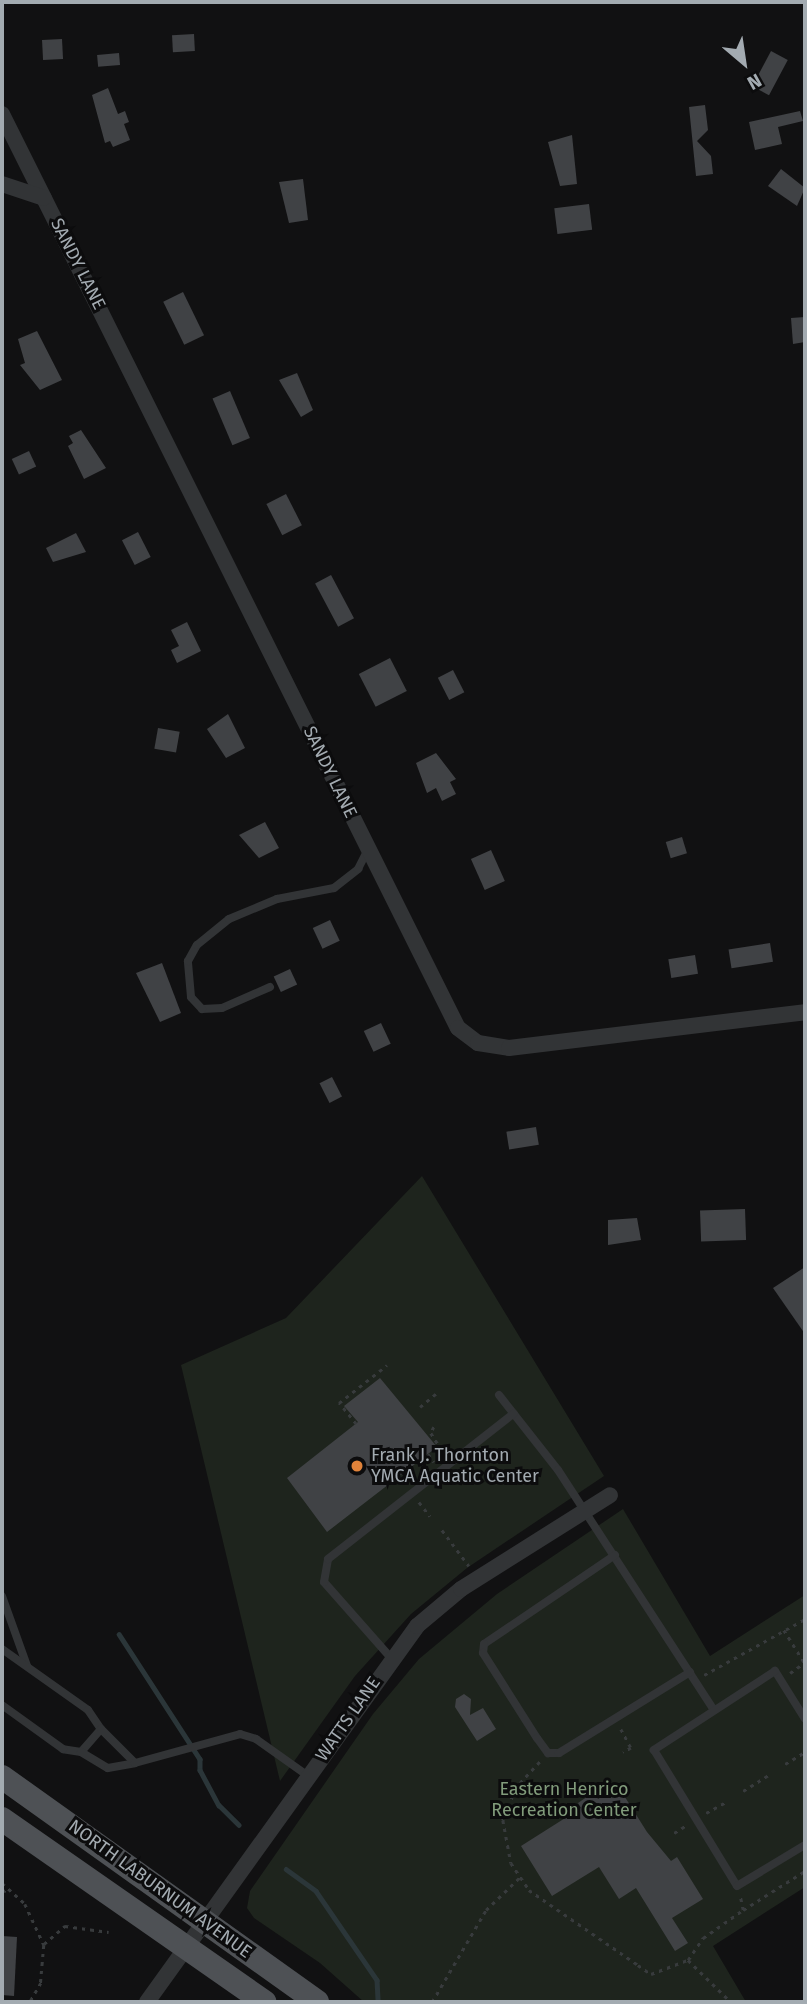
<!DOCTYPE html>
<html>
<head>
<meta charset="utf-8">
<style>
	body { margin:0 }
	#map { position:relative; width:807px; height:2004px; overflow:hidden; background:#111112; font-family:"Fira Sans",sans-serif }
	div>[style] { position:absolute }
	.green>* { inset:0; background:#1e241d }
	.stream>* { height:4.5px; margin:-2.25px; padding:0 2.25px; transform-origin:2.25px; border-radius:2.25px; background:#2b3639 }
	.building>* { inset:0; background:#404245; transform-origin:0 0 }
	.path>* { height:2.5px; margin-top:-1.25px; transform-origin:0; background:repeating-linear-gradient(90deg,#383b3d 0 3.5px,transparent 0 8.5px) }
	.service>* { height:8px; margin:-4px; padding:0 4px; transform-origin:4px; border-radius:4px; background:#323436 }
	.minor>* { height:16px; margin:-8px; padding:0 8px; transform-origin:8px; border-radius:8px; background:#323436 }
	.primary>* { height:24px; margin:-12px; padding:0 12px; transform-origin:12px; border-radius:12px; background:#4e5155 }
	.dots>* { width:19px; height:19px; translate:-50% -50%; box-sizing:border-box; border:4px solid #0c0c0d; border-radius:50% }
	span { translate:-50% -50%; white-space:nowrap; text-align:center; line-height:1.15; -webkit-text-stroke:6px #0c0c0d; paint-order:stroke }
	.street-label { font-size:18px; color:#a3abb1 }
	.poi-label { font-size:18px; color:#a3abb1 }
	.left { translate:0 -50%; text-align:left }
	.park-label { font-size:18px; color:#819b7b }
	.frame { position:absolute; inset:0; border:4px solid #a3abb1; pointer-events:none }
	.north { position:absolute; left:709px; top:28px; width:70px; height:70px; -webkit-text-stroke:5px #0c0c0d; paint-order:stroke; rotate:151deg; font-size:19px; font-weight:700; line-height:28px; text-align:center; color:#a3abb1 }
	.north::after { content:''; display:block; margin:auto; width:24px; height:32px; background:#a3abb1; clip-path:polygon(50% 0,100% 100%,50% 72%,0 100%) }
</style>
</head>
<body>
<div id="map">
	<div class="green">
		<div style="clip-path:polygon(422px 1176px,604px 1476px,467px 1568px,411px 1614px,355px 1676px,280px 1781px,181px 1365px,286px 1318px)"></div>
		<div style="clip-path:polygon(623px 1509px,710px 1656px,805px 1595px,805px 1887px,713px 1946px,746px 2002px,364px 2002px,320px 1963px,254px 1918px,247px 1908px,250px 1891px,373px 1714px,419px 1659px,497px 1594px)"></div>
	</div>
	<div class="stream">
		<div style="left:119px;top:1634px;width:149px;rotate:57.1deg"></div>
		<div style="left:200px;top:1759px;width:11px;rotate:90deg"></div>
		<div style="left:200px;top:1770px;width:40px;rotate:62deg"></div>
		<div style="left:219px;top:1805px;width:28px;rotate:45deg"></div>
		<div style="left:286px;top:1869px;width:37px;rotate:36deg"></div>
		<div style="left:316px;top:1891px;width:108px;rotate:55.6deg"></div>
		<div style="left:377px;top:1980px;width:22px;rotate:87deg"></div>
	</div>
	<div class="building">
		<div style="left:194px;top:34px;width:17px;height:22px;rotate:87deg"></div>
		<div style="left:62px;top:39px;width:20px;height:20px;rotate:87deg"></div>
		<div style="left:771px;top:51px;width:19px;height:40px;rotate:28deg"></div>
		<div style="left:119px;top:53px;width:12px;height:22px;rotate:85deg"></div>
		<div style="clip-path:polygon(108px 88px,118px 114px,125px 111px,129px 122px,124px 124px,130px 140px,113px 147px,110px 141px,105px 143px,92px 95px)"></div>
		<div style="clip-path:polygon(705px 105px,708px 130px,697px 141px,711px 156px,713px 174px,696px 176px,689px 107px)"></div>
		<div style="clip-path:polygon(800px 111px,803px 121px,778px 127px,782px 144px,755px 150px,749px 122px)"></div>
		<div style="clip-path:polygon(572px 135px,577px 184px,560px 186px,548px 142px)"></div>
		<div style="clip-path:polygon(781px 169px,805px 188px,797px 206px,768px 186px)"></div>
		<div style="clip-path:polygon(303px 179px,308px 220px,289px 223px,279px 182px)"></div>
		<div style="left:589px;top:204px;width:26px;height:35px;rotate:83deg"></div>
		<div style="left:183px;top:292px;width:48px;height:22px;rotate:64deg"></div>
		<div style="clip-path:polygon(805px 317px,805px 342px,793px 344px,791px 318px)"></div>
		<div style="clip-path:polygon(37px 331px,62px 380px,40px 390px,20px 365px,25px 363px,18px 339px)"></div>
		<div style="clip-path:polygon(297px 373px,313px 410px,301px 417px,279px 380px)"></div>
		<div style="left:230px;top:391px;width:51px;height:19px;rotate:67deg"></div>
		<div style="clip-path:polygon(81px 430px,106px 468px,84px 479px,68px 446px,73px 443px,69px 436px)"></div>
		<div style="left:29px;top:451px;width:17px;height:19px;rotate:65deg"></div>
		<div style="left:286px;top:494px;width:35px;height:22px;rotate:63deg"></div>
		<div style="left:138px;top:532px;width:28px;height:18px;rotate:63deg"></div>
		<div style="clip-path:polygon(76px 533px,86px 552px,53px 562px,46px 548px)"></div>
		<div style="left:331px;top:575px;width:49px;height:18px;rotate:62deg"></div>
		<div style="clip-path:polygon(187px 622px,201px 651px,177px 663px,171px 650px,179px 646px,171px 630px)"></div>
		<div style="left:390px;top:658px;width:37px;height:35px;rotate:63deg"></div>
		<div style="left:453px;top:670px;width:25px;height:17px;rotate:63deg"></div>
		<div style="clip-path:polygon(228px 714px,245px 748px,226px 758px,207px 729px)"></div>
		<div style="left:158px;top:728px;width:22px;height:21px;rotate:10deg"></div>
		<div style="clip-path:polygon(436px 753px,456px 779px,450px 782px,456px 794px,442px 801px,436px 788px,427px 793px,416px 763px)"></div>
		<div style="clip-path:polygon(265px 822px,279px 848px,259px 858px,239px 835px)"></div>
		<div style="left:682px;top:837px;width:17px;height:17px;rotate:73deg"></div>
		<div style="left:491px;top:850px;width:34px;height:22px;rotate:66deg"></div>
		<div style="left:330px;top:920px;width:23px;height:19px;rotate:65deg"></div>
		<div style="left:770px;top:943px;width:19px;height:42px;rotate:81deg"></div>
		<div style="left:695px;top:955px;width:19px;height:27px;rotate:81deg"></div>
		<div style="clip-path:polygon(162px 963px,181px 1013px,160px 1022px,136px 973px)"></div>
		<div style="left:290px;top:969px;width:17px;height:18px;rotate:65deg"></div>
		<div style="left:381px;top:1023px;width:23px;height:19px;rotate:65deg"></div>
		<div style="left:332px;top:1077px;width:22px;height:14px;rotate:63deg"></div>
		<div style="left:536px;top:1127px;width:18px;height:30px;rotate:81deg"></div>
		<div style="left:745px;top:1209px;width:31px;height:45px;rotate:88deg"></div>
		<div style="clip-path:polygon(637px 1218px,641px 1240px,608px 1245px,608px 1220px)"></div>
		<div style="clip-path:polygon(805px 1267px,805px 1334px,773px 1288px)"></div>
		<div style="clip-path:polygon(380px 1378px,437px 1447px,327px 1532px,287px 1478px,358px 1422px,344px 1406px)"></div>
		<div style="clip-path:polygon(464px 1694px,471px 1699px,470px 1715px,483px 1708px,496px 1729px,477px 1741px,455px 1707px,456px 1699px)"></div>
		<div style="clip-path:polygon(618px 1786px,647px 1832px,671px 1861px,677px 1857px,703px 1899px,672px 1918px,688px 1943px,675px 1951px,636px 1888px,619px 1899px,599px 1867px,552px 1896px,521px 1846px,581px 1808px,578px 1803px,594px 1792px,598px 1799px)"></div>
		<div style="clip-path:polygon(2px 1936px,17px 1937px,14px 1996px,2px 1995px)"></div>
	</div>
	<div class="path">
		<div style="left:420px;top:1407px;width:25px;rotate:-40deg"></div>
		<div style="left:356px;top:1424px;width:27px;rotate:-129deg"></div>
		<div style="left:339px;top:1403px;width:61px;rotate:-38.4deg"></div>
		<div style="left:434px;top:1427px;width:7px;rotate:117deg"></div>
		<div style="left:431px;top:1433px;width:25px;rotate:58deg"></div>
		<div style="left:428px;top:1454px;width:10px;rotate:53deg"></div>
		<div style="left:419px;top:1502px;width:18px;rotate:52deg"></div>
		<div style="left:442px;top:1530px;width:45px;rotate:53.1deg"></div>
		<div style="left:784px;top:1630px;width:40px;rotate:58deg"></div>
		<div style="left:790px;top:1673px;width:17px;rotate:-36deg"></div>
		<div style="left:704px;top:1675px;width:115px;rotate:-29deg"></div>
		<div style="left:621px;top:1729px;width:21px;rotate:62deg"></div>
		<div style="left:631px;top:1748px;width:9px;rotate:148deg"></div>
		<div style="left:540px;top:1762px;width:35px;rotate:133deg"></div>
		<div style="left:516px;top:1788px;width:35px;rotate:112deg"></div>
		<div style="left:503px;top:1820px;width:44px;rotate:79.5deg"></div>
		<div style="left:511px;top:1863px;width:32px;rotate:56deg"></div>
		<div style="left:529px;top:1890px;width:132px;rotate:34.5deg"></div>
		<div style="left:638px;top:1965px;width:16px;rotate:35deg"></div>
		<div style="left:651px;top:1974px;width:40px;rotate:-21deg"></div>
		<div style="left:688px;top:1960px;width:27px;rotate:-56deg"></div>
		<div style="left:703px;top:1938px;width:49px;rotate:-35deg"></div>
		<div style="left:743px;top:1910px;width:14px;rotate:-102deg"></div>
		<div style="left:785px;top:1764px;width:23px;rotate:-31deg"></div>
		<div style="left:743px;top:1791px;width:32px;rotate:-32deg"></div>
		<div style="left:706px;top:1813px;width:25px;rotate:-29deg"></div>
		<div style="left:674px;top:1833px;width:13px;rotate:-32deg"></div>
		<div style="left:2px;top:1883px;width:31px;rotate:42deg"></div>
		<div style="left:25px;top:1904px;width:45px;rotate:65.1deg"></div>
		<div style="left:44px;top:1945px;width:38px;rotate:95deg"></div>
		<div style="left:41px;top:1983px;width:22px;rotate:120deg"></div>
		<div style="left:2px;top:1891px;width:9px;rotate:-6deg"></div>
		<div style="left:743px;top:1910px;width:73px;rotate:-32.2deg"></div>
		<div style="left:44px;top:1944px;width:28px;rotate:-41deg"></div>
		<div style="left:65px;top:1926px;width:44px;rotate:7.8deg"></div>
		<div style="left:688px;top:1960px;width:60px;rotate:44.3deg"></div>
		<div style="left:432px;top:2002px;width:107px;rotate:-59.6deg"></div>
		<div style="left:486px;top:1910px;width:47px;rotate:-44.1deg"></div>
	</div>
	<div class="service">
		<div style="left:270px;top:987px;width:52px;rotate:156.4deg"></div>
		<div style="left:222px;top:1008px;width:20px;rotate:177deg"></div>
		<div style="left:202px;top:1009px;width:16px;rotate:-133deg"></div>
		<div style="left:191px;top:997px;width:36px;rotate:-95deg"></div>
		<div style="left:188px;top:961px;width:18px;rotate:-61deg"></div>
		<div style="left:197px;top:945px;width:41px;rotate:-39.1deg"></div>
		<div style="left:229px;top:919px;width:52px;rotate:-22.6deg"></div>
		<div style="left:277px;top:899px;width:58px;rotate:-10.9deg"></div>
		<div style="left:334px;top:888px;width:31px;rotate:-38deg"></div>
		<div style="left:358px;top:869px;width:22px;rotate:-63deg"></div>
		<div style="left:499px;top:1395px;width:95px;rotate:51.8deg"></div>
		<div style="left:558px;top:1470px;width:286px;rotate:57deg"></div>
		<div style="left:615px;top:1555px;width:158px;rotate:145.8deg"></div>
		<div style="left:484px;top:1644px;width:9px;rotate:96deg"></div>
		<div style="left:483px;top:1653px;width:101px;rotate:57.6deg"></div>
		<div style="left:537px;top:1738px;width:19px;rotate:54deg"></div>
		<div style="left:548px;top:1753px;width:11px"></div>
		<div style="left:559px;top:1753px;width:154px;rotate:-31.7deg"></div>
		<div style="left:2px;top:1596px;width:74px;rotate:70.3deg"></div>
		<div style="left:2px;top:1649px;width:105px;rotate:35.3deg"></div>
		<div style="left:88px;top:1710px;width:23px;rotate:56deg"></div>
		<div style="left:101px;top:1729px;width:30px;rotate:131deg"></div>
		<div style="left:81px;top:1752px;width:18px;rotate:-171deg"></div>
		<div style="left:63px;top:1749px;width:75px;rotate:-144.2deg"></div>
		<div style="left:391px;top:1658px;width:101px;rotate:-131.4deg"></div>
		<div style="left:324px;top:1582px;width:23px;rotate:-80deg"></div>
		<div style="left:328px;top:1559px;width:236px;rotate:-38.1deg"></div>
		<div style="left:805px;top:1719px;width:57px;rotate:-122deg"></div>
		<div style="left:775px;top:1671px;width:145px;rotate:146.9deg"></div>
		<div style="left:654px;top:1750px;width:159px;rotate:58.6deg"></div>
		<div style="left:737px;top:1886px;width:79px;rotate:-31.1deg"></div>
		<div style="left:81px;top:1752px;width:31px;rotate:31deg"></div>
		<div style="left:108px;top:1768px;width:27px;rotate:-10deg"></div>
		<div style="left:135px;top:1763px;width:48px;rotate:-135deg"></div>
		<div style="left:135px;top:1763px;width:109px;rotate:-15.4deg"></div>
		<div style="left:240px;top:1734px;width:17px;rotate:17deg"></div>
		<div style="left:256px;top:1739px;width:64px;rotate:35.4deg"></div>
	</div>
	<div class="minor">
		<div style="left:2px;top:114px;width:1021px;rotate:63.49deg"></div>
		<div style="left:458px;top:1028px;width:25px;rotate:37deg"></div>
		<div style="left:478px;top:1043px;width:31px;rotate:9deg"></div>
		<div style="left:509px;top:1048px;width:298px;rotate:-6.9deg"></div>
		<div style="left:2px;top:184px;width:44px;rotate:18.4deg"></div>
		<div style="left:147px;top:2002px;width:463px;rotate:-54.3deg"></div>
		<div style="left:417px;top:1626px;width:57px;rotate:-40.1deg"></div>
		<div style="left:461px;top:1589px;width:176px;rotate:-32.2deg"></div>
	</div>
	<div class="primary">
		<div style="left:2px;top:1777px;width:387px;rotate:35.5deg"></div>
		<div style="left:2px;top:1819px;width:320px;rotate:34.9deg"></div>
	</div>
	<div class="dots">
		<div style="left:357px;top:1466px;background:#e1833a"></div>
	</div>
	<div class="street-label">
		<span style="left:78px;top:264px;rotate:63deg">SANDY LANE</span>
		<span style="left:330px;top:772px;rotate:64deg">SANDY LANE</span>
		<span style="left:348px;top:1719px;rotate:-55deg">WATTS LANE</span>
		<span style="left:160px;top:1889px;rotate:36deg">NORTH LABURNUM AVENUE</span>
	</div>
	<div class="poi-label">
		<span class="left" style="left:371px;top:1466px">Frank J. Thornton<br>YMCA Aquatic Center</span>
	</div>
	<div class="park-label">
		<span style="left:564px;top:1800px">Eastern Henrico<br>Recreation Center</span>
	</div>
	<div class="frame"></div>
	<div class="north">N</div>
</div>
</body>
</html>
